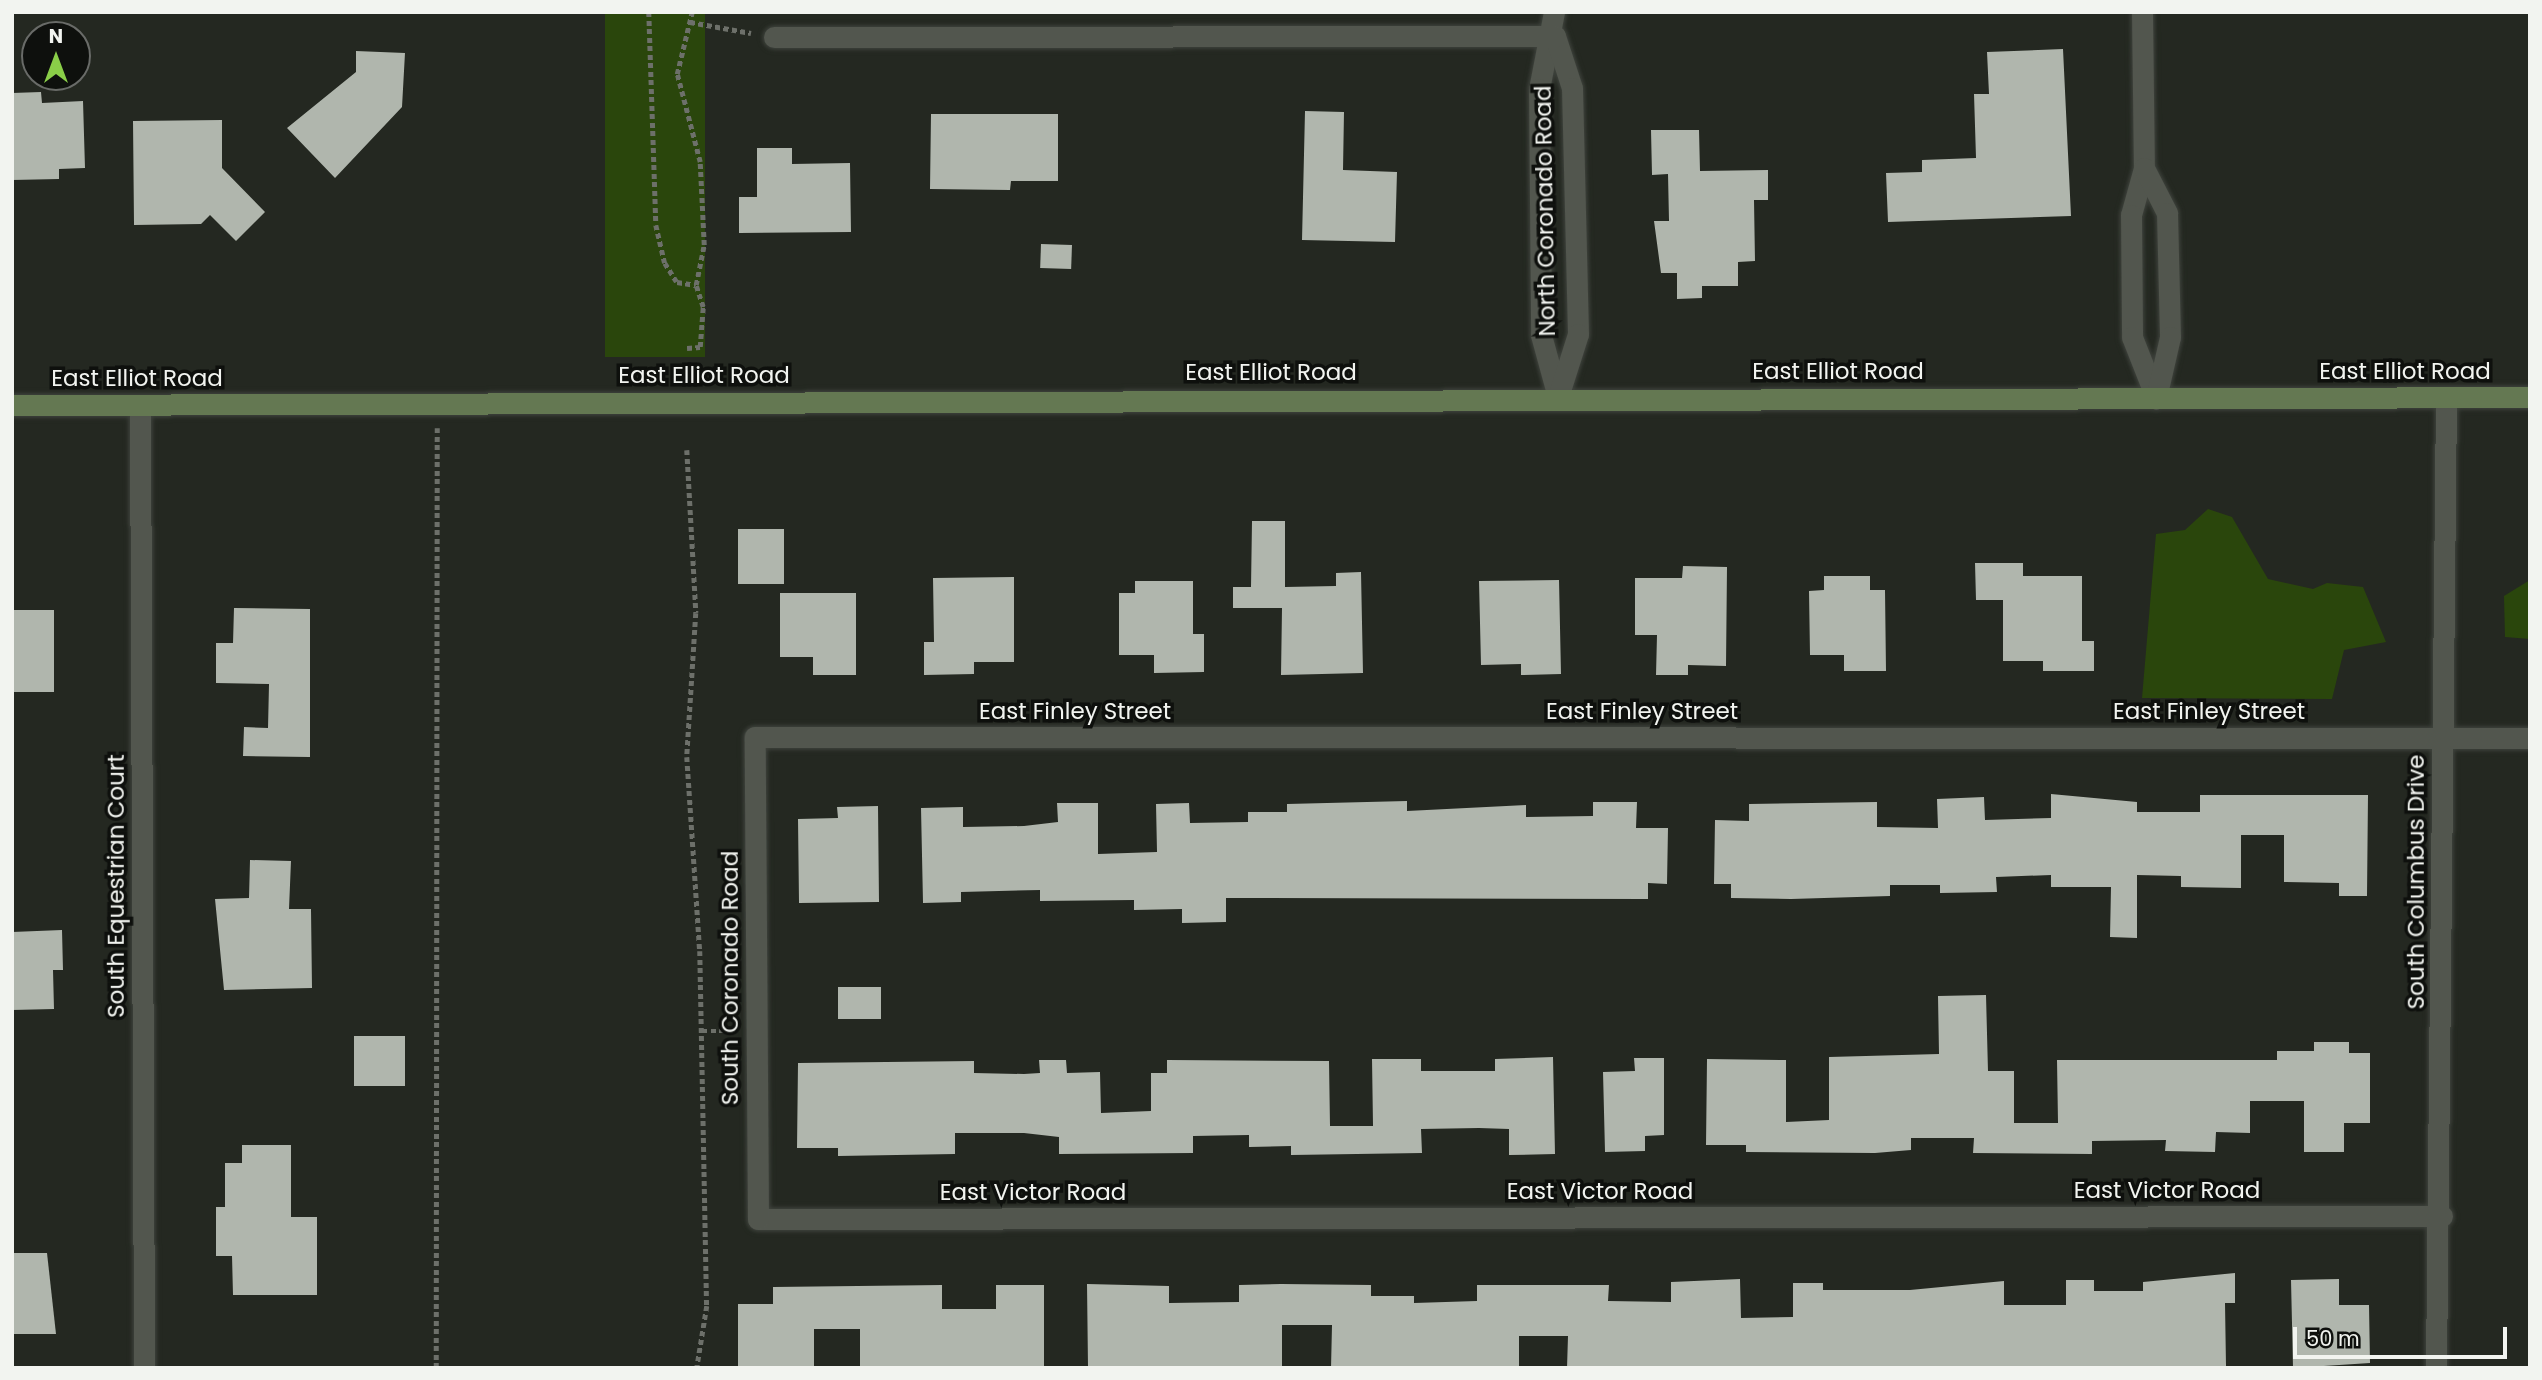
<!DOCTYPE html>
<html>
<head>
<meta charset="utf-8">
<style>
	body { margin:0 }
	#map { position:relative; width:2542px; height:1380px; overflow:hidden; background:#242821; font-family:Poppins,sans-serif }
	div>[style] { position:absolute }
	.green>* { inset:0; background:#2a460c; transform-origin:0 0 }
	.building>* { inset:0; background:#b0b6ad; transform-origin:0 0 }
	.path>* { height:4.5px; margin-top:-2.25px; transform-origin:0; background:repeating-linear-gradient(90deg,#6d706a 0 5px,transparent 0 8.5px) }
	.roads { filter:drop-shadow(0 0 2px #3f433d) drop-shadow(0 0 2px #3f433d) }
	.street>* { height:21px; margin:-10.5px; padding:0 10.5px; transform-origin:10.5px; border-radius:10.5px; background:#52564e }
	.secondary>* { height:21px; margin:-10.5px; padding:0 10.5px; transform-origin:10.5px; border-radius:10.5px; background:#647852 }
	span { translate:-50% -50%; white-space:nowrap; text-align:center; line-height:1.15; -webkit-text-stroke:7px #0e100d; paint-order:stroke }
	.street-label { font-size:23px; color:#f2f4f0 }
	.frame { position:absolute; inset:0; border:14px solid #f2f4f0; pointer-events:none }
	.north { position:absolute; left:21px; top:21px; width:70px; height:70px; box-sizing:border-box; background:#0e100d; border:2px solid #696b68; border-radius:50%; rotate:0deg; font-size:19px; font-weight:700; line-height:28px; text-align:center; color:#f2f4f0 }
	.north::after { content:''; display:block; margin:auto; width:24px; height:32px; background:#8ace48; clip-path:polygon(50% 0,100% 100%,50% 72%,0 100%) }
	.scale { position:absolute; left:2293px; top:1327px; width:214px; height:32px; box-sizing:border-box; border:4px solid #f2f4f0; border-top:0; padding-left:9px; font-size:21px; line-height:24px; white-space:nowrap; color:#f2f4f0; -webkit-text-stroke:5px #0e100d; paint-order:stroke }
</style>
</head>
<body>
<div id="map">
	<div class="green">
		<div style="left:605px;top:12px;width:100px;height:345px"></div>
		<div style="clip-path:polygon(2208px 509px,2232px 517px,2268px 579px,2313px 589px,2327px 583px,2363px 587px,2386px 642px,2344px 650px,2332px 699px,2142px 698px,2156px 534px,2185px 530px)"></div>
		<div style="clip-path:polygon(2530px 580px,2530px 639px,2505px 637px,2504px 596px)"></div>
	</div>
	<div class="building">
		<div style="clip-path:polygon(2063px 49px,2071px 216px,1888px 222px,1886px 173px,1922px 172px,1922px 160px,1976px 158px,1974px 94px,1989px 94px,1987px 52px)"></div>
		<div style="clip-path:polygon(356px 51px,405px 53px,402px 107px,335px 178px,287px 128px,356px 72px)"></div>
		<div style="clip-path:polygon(41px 92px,42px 103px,83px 101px,85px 168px,59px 169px,59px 179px,12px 180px,12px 93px)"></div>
		<div style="clip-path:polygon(1305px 111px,1344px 112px,1343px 170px,1397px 172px,1395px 242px,1302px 240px)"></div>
		<div style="clip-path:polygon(931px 114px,1058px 114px,1058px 181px,1011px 181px,1010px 190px,930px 189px)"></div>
		<div style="clip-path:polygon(222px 120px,222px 168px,265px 212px,236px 241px,210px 215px,201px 224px,134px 225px,133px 121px)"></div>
		<div style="clip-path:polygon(1651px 130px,1699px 130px,1700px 171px,1768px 170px,1768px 200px,1754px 200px,1755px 261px,1738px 262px,1738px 286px,1702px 286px,1702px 298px,1677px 299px,1677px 273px,1661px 273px,1654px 221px,1669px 221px,1668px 174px,1652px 175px)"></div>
		<div style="clip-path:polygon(757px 148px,792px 148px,792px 164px,850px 163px,851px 232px,739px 233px,739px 197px,757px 197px)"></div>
		<div style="left:1041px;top:244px;width:31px;height:24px;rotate:2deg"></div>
		<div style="clip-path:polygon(1252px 521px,1285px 521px,1285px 587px,1336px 586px,1336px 573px,1361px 572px,1363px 673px,1281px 675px,1282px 608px,1233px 608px,1233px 587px,1251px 587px)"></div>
		<div style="left:738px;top:529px;width:46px;height:55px"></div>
		<div style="clip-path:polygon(1975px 563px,2023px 563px,2023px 576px,2082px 576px,2082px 641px,2094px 641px,2094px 671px,2043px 671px,2043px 661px,2003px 661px,2003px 600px,1976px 600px)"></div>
		<div style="clip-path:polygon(1683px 566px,1727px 567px,1726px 666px,1688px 665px,1688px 675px,1656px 675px,1657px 635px,1635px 635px,1635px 578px,1682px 578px)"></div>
		<div style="clip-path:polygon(1824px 576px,1870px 576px,1870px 590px,1885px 590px,1886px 671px,1844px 671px,1844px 655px,1810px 655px,1809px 591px,1824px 590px)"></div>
		<div style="clip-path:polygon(1014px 577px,1014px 662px,974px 662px,974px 674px,924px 675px,924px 642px,934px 642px,933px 578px)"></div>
		<div style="clip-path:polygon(1559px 580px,1561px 674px,1521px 675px,1521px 664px,1481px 665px,1479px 581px)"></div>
		<div style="clip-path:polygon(1135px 581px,1193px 581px,1193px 634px,1204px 634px,1204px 672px,1154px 673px,1154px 655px,1119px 655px,1119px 593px,1135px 593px)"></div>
		<div style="clip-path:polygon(780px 593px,856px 593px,856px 675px,813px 675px,813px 657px,780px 657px)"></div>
		<div style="clip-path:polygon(234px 608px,310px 609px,310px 757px,243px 756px,244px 727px,268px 728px,269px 684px,216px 683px,216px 643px,233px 643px)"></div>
		<div style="left:12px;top:610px;width:42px;height:82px"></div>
		<div style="clip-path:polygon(2051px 794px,2137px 802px,2137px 812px,2200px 812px,2200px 795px,2368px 795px,2367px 896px,2339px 896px,2339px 883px,2284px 882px,2284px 835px,2241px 835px,2241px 888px,2181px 887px,2181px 876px,2137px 875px,2137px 938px,2110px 937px,2111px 887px,2051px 887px,2051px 875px,1996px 877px,1997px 892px,1940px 893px,1940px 885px,1890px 885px,1890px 896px,1791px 899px,1731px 898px,1731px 884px,1714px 884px,1715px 820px,1749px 821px,1749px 804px,1877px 802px,1877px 827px,1938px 828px,1937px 799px,1984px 797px,1985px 820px,2051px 818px)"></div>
		<div style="clip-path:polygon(1407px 801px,1407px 811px,1526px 805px,1526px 817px,1593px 816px,1593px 802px,1637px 802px,1636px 828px,1668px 828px,1667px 884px,1648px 883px,1648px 899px,1226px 898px,1226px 922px,1182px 923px,1182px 909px,1134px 910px,1134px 900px,1040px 901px,1040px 890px,961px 892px,961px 902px,923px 903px,921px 808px,963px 807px,963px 827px,1024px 826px,1058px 822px,1057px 803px,1098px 803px,1098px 854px,1157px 852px,1156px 804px,1189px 803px,1190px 823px,1248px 822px,1248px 812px,1287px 812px,1287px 804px)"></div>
		<div style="clip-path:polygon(878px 806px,879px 902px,799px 903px,798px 819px,838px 818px,837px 807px)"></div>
		<div style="clip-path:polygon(250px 860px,291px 861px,289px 909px,311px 909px,312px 988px,224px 990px,215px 899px,249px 898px)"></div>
		<div style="clip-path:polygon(62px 930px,63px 970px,53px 970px,54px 1009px,12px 1010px,12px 932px)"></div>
		<div style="left:881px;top:987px;width:32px;height:43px;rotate:90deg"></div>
		<div style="clip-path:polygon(1986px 995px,1988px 1071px,2014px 1071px,2014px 1123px,2058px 1123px,2057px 1060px,2277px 1060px,2277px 1051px,2314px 1051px,2314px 1042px,2349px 1042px,2349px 1053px,2370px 1053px,2370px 1123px,2344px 1123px,2344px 1152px,2304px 1152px,2304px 1101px,2250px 1101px,2250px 1133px,2216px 1132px,2215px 1152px,2165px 1151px,2166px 1140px,2092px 1141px,2092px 1154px,1973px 1153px,1974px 1138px,1911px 1138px,1911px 1150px,1875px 1153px,1746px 1152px,1746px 1145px,1706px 1145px,1707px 1059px,1786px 1060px,1786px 1122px,1829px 1120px,1829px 1057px,1939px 1054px,1938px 996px)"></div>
		<div style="left:354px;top:1036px;width:51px;height:50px"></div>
		<div style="clip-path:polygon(1553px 1057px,1555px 1154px,1509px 1155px,1509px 1129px,1479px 1128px,1421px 1129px,1422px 1153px,1291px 1155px,1291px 1146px,1249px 1147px,1249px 1135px,1193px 1136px,1193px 1153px,1059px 1154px,1059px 1137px,1024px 1133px,955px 1133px,955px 1154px,838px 1156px,838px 1148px,797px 1148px,798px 1063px,974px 1061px,974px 1073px,1024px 1074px,1040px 1073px,1039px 1060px,1066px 1060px,1067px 1073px,1100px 1072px,1101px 1113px,1151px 1111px,1151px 1073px,1167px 1073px,1167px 1060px,1329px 1061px,1330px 1126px,1373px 1126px,1372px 1059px,1421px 1059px,1421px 1071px,1495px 1071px,1495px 1059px)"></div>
		<div style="clip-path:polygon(1634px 1058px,1664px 1058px,1664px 1135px,1645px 1136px,1645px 1151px,1605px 1152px,1603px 1072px,1635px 1071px)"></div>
		<div style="clip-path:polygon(242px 1145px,291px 1145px,291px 1217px,317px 1217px,317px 1295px,233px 1295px,232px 1256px,216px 1256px,216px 1207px,225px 1207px,225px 1163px,242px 1163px)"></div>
		<div style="clip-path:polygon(12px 1253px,47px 1253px,56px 1334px,12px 1334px)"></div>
		<div style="clip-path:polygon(2235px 1273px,2235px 1303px,2225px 1303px,2226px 1366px,1567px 1368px,1568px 1336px,1519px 1336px,1519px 1368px,1331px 1368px,1332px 1325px,1282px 1325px,1282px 1368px,1088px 1368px,1087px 1284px,1169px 1286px,1169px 1303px,1239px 1302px,1239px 1285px,1281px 1284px,1371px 1285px,1371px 1296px,1414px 1296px,1414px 1303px,1477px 1301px,1477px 1285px,1609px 1285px,1608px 1301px,1671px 1302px,1671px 1282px,1740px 1279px,1741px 1318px,1793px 1317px,1793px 1283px,1823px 1283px,1823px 1290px,1910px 1290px,2004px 1281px,2004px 1305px,2066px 1305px,2066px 1280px,2094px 1280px,2094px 1291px,2143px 1291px,2143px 1282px)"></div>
		<div style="clip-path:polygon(2339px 1279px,2339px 1305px,2369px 1305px,2370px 1363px,2293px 1368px,2291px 1280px)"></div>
		<div style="clip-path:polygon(942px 1285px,942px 1309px,996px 1309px,996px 1285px,1044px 1285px,1044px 1367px,860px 1368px,860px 1329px,814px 1329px,814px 1368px,738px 1368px,738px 1304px,773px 1304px,773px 1287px)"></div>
	</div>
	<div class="path">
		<div style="left:649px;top:12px;width:213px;rotate:88.1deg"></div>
		<div style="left:656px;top:225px;width:39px;rotate:77deg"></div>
		<div style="left:665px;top:263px;width:22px;rotate:58deg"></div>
		<div style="left:677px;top:282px;width:19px;rotate:9deg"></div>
		<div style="left:690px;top:22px;width:62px;rotate:10.2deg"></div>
		<div style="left:687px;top:348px;width:13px;rotate:-4deg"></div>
		<div style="left:700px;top:347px;width:40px;rotate:-85.7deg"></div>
		<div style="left:703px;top:307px;width:23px;rotate:-108deg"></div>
		<div style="left:696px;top:285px;width:41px;rotate:-78.7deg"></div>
		<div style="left:704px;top:245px;width:83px;rotate:-92.8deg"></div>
		<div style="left:700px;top:162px;width:91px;rotate:-104.6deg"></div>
		<div style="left:677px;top:74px;width:64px;rotate:-76.4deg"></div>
		<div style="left:687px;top:450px;width:163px;rotate:86.8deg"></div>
		<div style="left:696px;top:613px;width:144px;rotate:93.6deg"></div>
		<div style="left:687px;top:757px;width:194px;rotate:86.2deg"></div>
		<div style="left:700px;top:951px;width:355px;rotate:88.9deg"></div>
		<div style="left:707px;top:1306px;width:63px;rotate:99.2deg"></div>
		<div style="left:702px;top:1031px;width:30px"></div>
		<div style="left:436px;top:1368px;width:940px;rotate:-89.94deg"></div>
	</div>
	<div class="roads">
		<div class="street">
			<div style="left:1554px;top:12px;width:78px;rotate:101deg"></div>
			<div style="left:1539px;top:89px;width:246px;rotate:89.5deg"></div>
			<div style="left:1541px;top:335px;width:64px;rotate:74.7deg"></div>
			<div style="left:2142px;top:12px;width:156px;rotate:89.3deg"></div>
			<div style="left:2144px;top:168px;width:49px;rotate:105.5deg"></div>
			<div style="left:2131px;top:215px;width:122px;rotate:89.5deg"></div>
			<div style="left:2132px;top:337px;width:66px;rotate:68.5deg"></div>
			<div style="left:1555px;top:36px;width:55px;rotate:71.9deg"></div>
			<div style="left:1572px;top:88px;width:246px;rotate:88.6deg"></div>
			<div style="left:1578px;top:334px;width:66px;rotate:107.6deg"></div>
			<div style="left:774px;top:37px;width:781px;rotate:-0.07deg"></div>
			<div style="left:2144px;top:168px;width:51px;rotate:62.9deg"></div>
			<div style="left:2167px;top:213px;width:124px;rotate:88.6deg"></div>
			<div style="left:2170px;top:337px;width:63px;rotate:102.9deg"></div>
			<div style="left:140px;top:405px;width:963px;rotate:89.76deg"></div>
			<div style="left:2442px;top:1216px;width:1684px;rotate:179.9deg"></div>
			<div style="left:758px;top:1219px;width:482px;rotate:-90.4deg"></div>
			<div style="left:755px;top:737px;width:1775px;rotate:0.03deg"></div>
			<div style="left:2436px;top:1368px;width:971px;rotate:-89.41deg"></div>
		</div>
		<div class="secondary">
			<div style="left:12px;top:405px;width:2518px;rotate:-0.18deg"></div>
		</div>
	</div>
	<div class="street-label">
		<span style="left:1545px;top:211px;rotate:-91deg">North Coronado Road</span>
		<span style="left:1838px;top:371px">East Elliot Road</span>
		<span style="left:2405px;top:371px">East Elliot Road</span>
		<span style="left:1271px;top:372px">East Elliot Road</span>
		<span style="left:704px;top:375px">East Elliot Road</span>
		<span style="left:137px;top:378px">East Elliot Road</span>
		<span style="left:1075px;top:711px">East Finley Street</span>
		<span style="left:1642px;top:711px">East Finley Street</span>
		<span style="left:2209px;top:711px">East Finley Street</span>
		<span style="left:2416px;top:882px;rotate:-90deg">South Columbus Drive</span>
		<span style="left:116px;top:886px;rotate:-90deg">South Equestrian Court</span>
		<span style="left:730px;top:978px;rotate:-90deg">South Coronado Road</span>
		<span style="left:2167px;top:1190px">East Victor Road</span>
		<span style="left:1600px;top:1191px">East Victor Road</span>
		<span style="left:1033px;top:1192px">East Victor Road</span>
	</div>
	<div class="frame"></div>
	<div class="north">N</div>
	<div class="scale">50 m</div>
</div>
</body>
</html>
